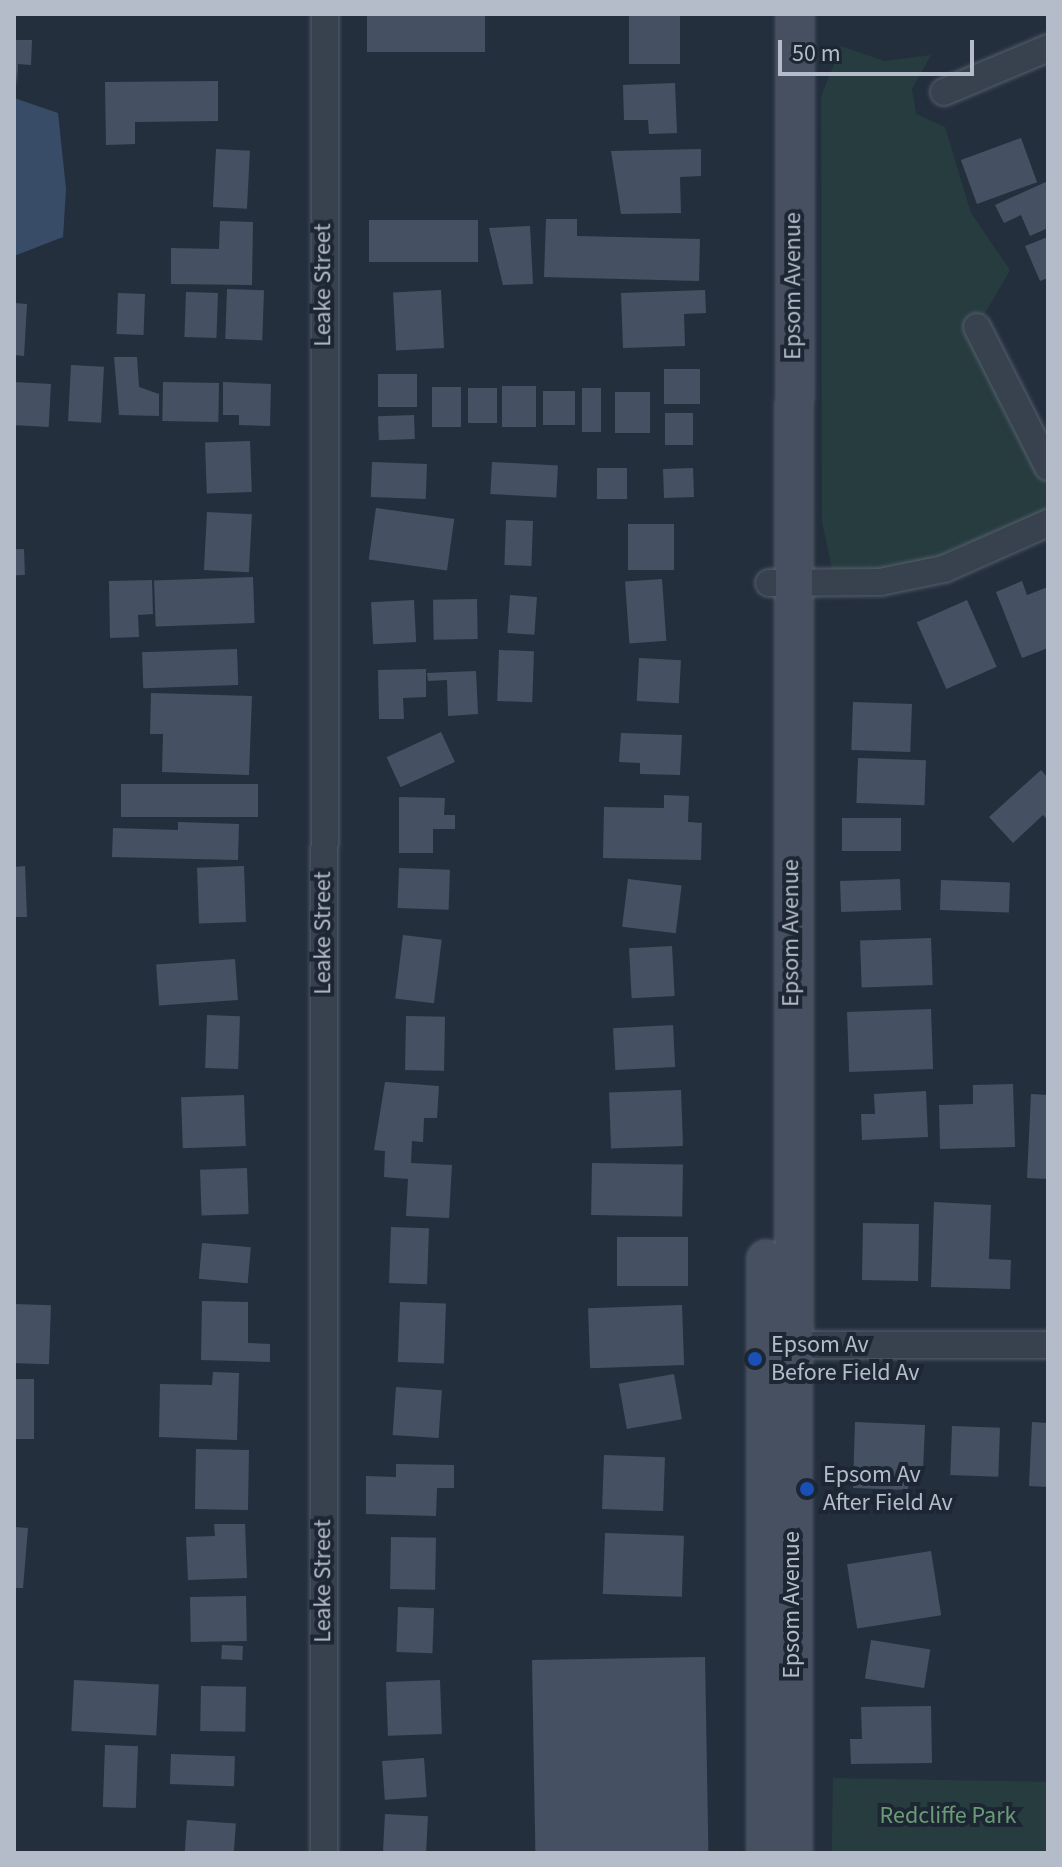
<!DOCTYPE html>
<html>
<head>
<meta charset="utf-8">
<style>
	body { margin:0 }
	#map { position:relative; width:1062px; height:1867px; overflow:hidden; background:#242f3e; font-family:"Source Sans 3",sans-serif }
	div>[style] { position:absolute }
	.green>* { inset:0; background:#263c3f; transform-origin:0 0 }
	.water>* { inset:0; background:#394c67 }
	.building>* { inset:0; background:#455162; transform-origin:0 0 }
	.roads { filter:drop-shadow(0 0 2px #565f6c) drop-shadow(0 0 2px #565f6c) }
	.street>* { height:26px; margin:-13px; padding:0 13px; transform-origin:13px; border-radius:13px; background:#38414e }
	.secondary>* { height:36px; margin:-18px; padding:0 18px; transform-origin:18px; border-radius:18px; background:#465061 }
	.dots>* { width:22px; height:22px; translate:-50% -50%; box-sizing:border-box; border:4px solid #1d2633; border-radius:50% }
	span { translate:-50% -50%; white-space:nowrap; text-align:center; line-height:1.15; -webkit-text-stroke:8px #1d2633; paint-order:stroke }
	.street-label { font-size:24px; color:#b4bcc9 }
	.poi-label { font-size:24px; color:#b4bcc9 }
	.left { translate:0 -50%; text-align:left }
	.park-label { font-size:24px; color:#6b9a76 }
	.frame { position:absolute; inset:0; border:16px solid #b4bcc9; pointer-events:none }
	.scale { position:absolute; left:778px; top:40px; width:196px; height:36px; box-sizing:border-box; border:4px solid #b4bcc9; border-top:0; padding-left:10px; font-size:24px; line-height:28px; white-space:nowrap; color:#b4bcc9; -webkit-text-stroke:6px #1d2633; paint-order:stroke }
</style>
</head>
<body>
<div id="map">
	<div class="green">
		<div style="clip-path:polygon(841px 46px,884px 61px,931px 55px,912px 89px,916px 114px,945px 127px,971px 213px,1010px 270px,977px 327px,1048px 467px,1048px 523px,992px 551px,835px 582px,822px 522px,821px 97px)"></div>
		<div style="left:833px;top:1778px;width:215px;height:75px;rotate:1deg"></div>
	</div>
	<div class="water">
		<div style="clip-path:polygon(14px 98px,58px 113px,66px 189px,63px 237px,14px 256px)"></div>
	</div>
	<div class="building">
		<div style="left:367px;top:14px;width:118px;height:38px"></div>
		<div style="left:629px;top:14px;width:51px;height:50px"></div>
		<div style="clip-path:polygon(14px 40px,32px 40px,31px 65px,18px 64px,17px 88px)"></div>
		<div style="clip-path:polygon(218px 81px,218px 121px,135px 122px,135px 144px,106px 145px,105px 82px)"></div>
		<div style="clip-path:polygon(675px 83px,677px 133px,649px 134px,648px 120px,624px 120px,623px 85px)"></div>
		<div style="left:1021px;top:138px;width:47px;height:64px;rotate:70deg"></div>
		<div style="left:216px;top:149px;width:34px;height:58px;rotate:3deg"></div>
		<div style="clip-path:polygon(701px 149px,701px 176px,680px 177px,681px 213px,621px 214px,611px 151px)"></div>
		<div style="clip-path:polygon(1048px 181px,1048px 228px,1030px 236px,1021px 215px,1004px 223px,995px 205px)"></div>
		<div style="clip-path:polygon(546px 219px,577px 219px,577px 236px,700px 239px,699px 281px,544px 277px)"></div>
		<div style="left:478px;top:220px;width:42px;height:109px;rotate:90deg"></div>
		<div style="clip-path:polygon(220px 221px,253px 222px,252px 285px,171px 284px,171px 248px,219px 249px)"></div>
		<div style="clip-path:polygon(530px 226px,533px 284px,503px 285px,489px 228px)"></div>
		<div style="clip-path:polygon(1048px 237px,1048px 278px,1040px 281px,1025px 246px)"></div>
		<div style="left:227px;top:289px;width:37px;height:50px;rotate:2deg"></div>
		<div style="left:441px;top:290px;width:58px;height:48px;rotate:87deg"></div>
		<div style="clip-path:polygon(705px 290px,706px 313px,684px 314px,685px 346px,623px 348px,621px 293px)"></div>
		<div style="left:186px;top:292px;width:32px;height:45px;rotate:2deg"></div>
		<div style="left:118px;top:293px;width:27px;height:41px;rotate:2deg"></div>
		<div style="clip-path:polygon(14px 303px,27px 304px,24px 356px,14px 355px)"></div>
		<div style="clip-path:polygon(114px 357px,137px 357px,139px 387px,159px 394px,159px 416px,119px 415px)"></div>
		<div style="left:71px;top:365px;width:33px;height:56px;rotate:3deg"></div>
		<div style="left:664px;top:369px;width:36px;height:35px"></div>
		<div style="left:378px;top:374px;width:39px;height:33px"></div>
		<div style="left:14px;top:382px;width:37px;height:43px;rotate:3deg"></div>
		<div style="left:163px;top:382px;width:56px;height:39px;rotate:1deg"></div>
		<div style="clip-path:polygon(223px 382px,271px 384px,270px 426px,239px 425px,239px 415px,223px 415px)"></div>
		<div style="left:502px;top:386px;width:34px;height:41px"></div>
		<div style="left:432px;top:387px;width:29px;height:40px"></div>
		<div style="left:497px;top:388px;width:35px;height:29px;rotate:90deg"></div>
		<div style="left:601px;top:388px;width:44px;height:19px;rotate:90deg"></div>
		<div style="left:543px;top:391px;width:32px;height:34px"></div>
		<div style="left:615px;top:392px;width:35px;height:41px"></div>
		<div style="left:665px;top:413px;width:28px;height:32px"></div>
		<div style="left:414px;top:415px;width:24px;height:36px;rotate:88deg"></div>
		<div style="left:250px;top:441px;width:51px;height:45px;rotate:88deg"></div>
		<div style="left:372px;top:462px;width:55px;height:35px;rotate:2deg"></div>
		<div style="left:492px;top:462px;width:66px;height:32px;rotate:3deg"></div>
		<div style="left:597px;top:468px;width:30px;height:31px"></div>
		<div style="left:693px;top:468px;width:29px;height:30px;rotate:88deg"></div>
		<div style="left:376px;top:508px;width:79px;height:52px;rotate:8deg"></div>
		<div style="left:207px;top:512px;width:45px;height:58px;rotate:3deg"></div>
		<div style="left:506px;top:520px;width:27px;height:45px;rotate:2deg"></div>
		<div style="left:674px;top:524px;width:46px;height:46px;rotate:90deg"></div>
		<div style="left:24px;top:549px;width:26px;height:10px;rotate:88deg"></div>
		<div style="left:253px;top:577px;width:46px;height:99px;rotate:88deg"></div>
		<div style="left:662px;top:579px;width:62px;height:37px;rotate:86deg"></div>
		<div style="clip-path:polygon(152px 580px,153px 614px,138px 615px,139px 637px,110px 638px,109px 581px)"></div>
		<div style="clip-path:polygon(1022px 581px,1027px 595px,1048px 587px,1048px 648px,1022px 658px,996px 592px)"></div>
		<div style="left:510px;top:595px;width:27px;height:38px;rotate:4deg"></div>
		<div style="left:477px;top:599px;width:40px;height:44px;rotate:89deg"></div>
		<div style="left:414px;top:600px;width:42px;height:43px;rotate:87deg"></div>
		<div style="left:967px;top:600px;width:73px;height:55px;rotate:66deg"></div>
		<div style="left:237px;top:649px;width:36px;height:95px;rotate:88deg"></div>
		<div style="left:499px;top:650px;width:35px;height:51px;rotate:2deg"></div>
		<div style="left:639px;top:658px;width:42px;height:43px;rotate:3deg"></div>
		<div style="clip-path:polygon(426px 669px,426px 697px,403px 698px,404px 719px,379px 719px,378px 670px)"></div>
		<div style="clip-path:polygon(476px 671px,478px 714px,448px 716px,447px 680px,428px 681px,427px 673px)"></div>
		<div style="clip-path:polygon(151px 693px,252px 696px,249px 775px,162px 772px,163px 734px,150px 734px)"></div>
		<div style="left:853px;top:702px;width:59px;height:48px;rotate:2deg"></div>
		<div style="left:441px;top:732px;width:33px;height:60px;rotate:65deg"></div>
		<div style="clip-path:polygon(621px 733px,682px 735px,680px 775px,640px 774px,640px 763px,619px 762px)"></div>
		<div style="left:858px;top:758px;width:68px;height:45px;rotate:2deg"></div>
		<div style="clip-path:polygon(1041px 770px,1048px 778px,1048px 820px,1043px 815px,1013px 843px,989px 817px)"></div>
		<div style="left:258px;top:784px;width:33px;height:137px;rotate:90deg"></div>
		<div style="clip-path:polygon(664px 795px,689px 796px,688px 822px,702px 823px,701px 860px,603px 858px,604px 807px,664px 808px)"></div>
		<div style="clip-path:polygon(399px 797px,445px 798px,444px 815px,455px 815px,455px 829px,433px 829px,433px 853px,399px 853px)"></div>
		<div style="left:842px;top:818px;width:59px;height:33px"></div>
		<div style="clip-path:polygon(178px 822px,239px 824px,238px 860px,112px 857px,113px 828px,178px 830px)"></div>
		<div style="clip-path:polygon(25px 866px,27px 917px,14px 917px,14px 867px)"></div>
		<div style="left:244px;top:866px;width:56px;height:47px;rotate:88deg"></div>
		<div style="left:399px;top:868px;width:51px;height:40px;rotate:2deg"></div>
		<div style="left:628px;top:879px;width:54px;height:48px;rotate:7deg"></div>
		<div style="left:900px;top:879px;width:31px;height:60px;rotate:88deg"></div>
		<div style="left:941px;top:880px;width:69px;height:30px;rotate:2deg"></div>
		<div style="left:403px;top:935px;width:39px;height:64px;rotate:7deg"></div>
		<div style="left:931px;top:938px;width:47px;height:71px;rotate:88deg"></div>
		<div style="left:672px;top:946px;width:50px;height:43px;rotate:87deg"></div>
		<div style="left:235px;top:959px;width:41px;height:79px;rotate:86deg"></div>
		<div style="left:931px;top:1009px;width:60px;height:84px;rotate:88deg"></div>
		<div style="left:207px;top:1015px;width:33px;height:53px;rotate:2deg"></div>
		<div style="left:406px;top:1016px;width:39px;height:54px;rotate:1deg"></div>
		<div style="left:673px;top:1025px;width:42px;height:60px;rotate:87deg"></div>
		<div style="clip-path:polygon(385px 1082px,439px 1086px,437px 1118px,424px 1118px,423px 1142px,412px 1141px,411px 1163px,452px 1165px,449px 1218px,406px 1216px,408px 1179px,384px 1177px,385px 1151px,374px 1150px)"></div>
		<div style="clip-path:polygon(1013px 1084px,1015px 1147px,940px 1149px,939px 1105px,973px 1104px,973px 1085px)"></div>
		<div style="left:681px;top:1090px;width:56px;height:72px;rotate:88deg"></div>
		<div style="clip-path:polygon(926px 1091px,928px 1137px,862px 1140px,861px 1114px,875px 1114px,874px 1094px)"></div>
		<div style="clip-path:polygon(1031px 1094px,1048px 1095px,1048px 1179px,1027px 1178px)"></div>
		<div style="left:244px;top:1095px;width:51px;height:63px;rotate:88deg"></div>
		<div style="left:592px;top:1163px;width:91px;height:52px;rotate:1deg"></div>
		<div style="left:247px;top:1168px;width:46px;height:47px;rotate:88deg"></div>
		<div style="clip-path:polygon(934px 1202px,991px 1205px,989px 1259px,1011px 1260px,1010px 1289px,931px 1287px)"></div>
		<div style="left:863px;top:1223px;width:56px;height:57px;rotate:1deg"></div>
		<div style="left:391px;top:1227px;width:38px;height:56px;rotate:2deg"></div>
		<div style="left:617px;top:1237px;width:71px;height:49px"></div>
		<div style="left:202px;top:1243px;width:49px;height:36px;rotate:5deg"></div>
		<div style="clip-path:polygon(202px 1301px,248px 1302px,248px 1343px,270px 1344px,270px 1362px,201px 1360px)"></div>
		<div style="left:400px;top:1302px;width:46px;height:60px;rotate:2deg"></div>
		<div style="left:14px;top:1304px;width:37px;height:59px;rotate:2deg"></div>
		<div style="left:682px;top:1305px;width:60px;height:94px;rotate:88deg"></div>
		<div style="clip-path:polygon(213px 1372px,239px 1373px,237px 1440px,159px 1437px,160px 1384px,212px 1385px)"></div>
		<div style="left:674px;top:1374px;width:46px;height:56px;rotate:80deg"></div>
		<div style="left:14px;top:1379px;width:20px;height:60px"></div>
		<div style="left:396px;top:1387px;width:46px;height:48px;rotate:4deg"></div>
		<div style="clip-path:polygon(855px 1422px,925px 1425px,923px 1470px,909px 1469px,908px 1490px,853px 1488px)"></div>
		<div style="clip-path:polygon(1032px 1422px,1048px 1423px,1048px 1487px,1029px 1486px)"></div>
		<div style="left:952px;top:1426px;width:48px;height:49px;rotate:2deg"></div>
		<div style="left:196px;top:1449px;width:53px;height:60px;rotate:1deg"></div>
		<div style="left:604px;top:1455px;width:61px;height:54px;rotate:2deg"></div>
		<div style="clip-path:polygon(396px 1464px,454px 1465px,454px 1488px,437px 1488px,436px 1516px,366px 1514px,366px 1476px,396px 1477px)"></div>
		<div style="clip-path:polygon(214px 1524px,245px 1524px,247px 1578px,188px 1580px,186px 1537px,215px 1536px)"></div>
		<div style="clip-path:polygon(14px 1527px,28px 1528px,23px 1588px,14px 1588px)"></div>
		<div style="left:605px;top:1533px;width:79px;height:61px;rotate:2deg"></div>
		<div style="left:391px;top:1537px;width:45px;height:52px;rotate:1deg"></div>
		<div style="left:931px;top:1551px;width:65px;height:85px;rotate:81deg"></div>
		<div style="left:246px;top:1596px;width:45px;height:56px;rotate:89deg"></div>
		<div style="left:398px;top:1607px;width:36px;height:45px;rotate:2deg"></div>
		<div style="left:871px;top:1640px;width:60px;height:39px;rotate:9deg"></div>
		<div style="left:222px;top:1645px;width:21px;height:14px;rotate:3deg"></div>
		<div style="left:705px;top:1657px;width:196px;height:173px;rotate:89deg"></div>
		<div style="left:74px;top:1680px;width:85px;height:51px;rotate:3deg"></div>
		<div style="left:440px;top:1680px;width:54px;height:54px;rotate:88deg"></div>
		<div style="left:201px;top:1686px;width:45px;height:45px;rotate:1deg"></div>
		<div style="clip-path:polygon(931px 1706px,932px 1763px,851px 1764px,850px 1739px,862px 1739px,861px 1707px)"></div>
		<div style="left:105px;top:1745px;width:33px;height:62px;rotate:2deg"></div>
		<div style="left:171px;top:1754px;width:64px;height:30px;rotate:2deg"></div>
		<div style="left:424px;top:1758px;width:39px;height:42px;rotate:86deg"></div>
		<div style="left:385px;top:1814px;width:43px;height:39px;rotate:3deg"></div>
		<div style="left:187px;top:1820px;width:49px;height:33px;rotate:4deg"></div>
	</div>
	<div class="roads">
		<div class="street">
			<div style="left:944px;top:92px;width:113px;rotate:-22.9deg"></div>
			<div style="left:977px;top:327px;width:157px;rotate:63.1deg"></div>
			<div style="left:769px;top:583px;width:111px;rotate:-0.5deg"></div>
			<div style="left:880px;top:582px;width:65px;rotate:-11.5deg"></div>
			<div style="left:944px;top:569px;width:114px;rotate:-23.9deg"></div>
			<div style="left:777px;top:1345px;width:271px"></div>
			<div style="left:324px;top:1853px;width:1839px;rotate:-89.97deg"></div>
		</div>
		<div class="secondary">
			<div style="left:766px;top:1259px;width:594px;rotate:90deg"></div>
			<div style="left:793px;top:1853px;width:1839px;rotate:-89.94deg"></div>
		</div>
	</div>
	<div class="dots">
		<div style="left:755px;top:1359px;background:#1a4fb4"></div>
		<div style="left:807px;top:1489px;background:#1a4fb4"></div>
	</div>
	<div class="street-label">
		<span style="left:323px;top:285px;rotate:-90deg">Leake Street</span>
		<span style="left:793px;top:286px;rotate:-90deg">Epsom Avenue</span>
		<span style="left:323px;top:933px;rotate:-90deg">Leake Street</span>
		<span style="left:791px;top:933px;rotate:-90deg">Epsom Avenue</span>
		<span style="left:323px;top:1581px;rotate:-90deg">Leake Street</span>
		<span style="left:792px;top:1605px;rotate:-90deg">Epsom Avenue</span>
	</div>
	<div class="poi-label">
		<span class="left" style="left:771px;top:1359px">Epsom Av<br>Before Field Av</span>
		<span class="left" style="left:823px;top:1489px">Epsom Av<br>After Field Av</span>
	</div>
	<div class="park-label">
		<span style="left:948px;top:1816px">Redcliffe Park</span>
	</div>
	<div class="frame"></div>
	<div class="scale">50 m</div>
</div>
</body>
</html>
